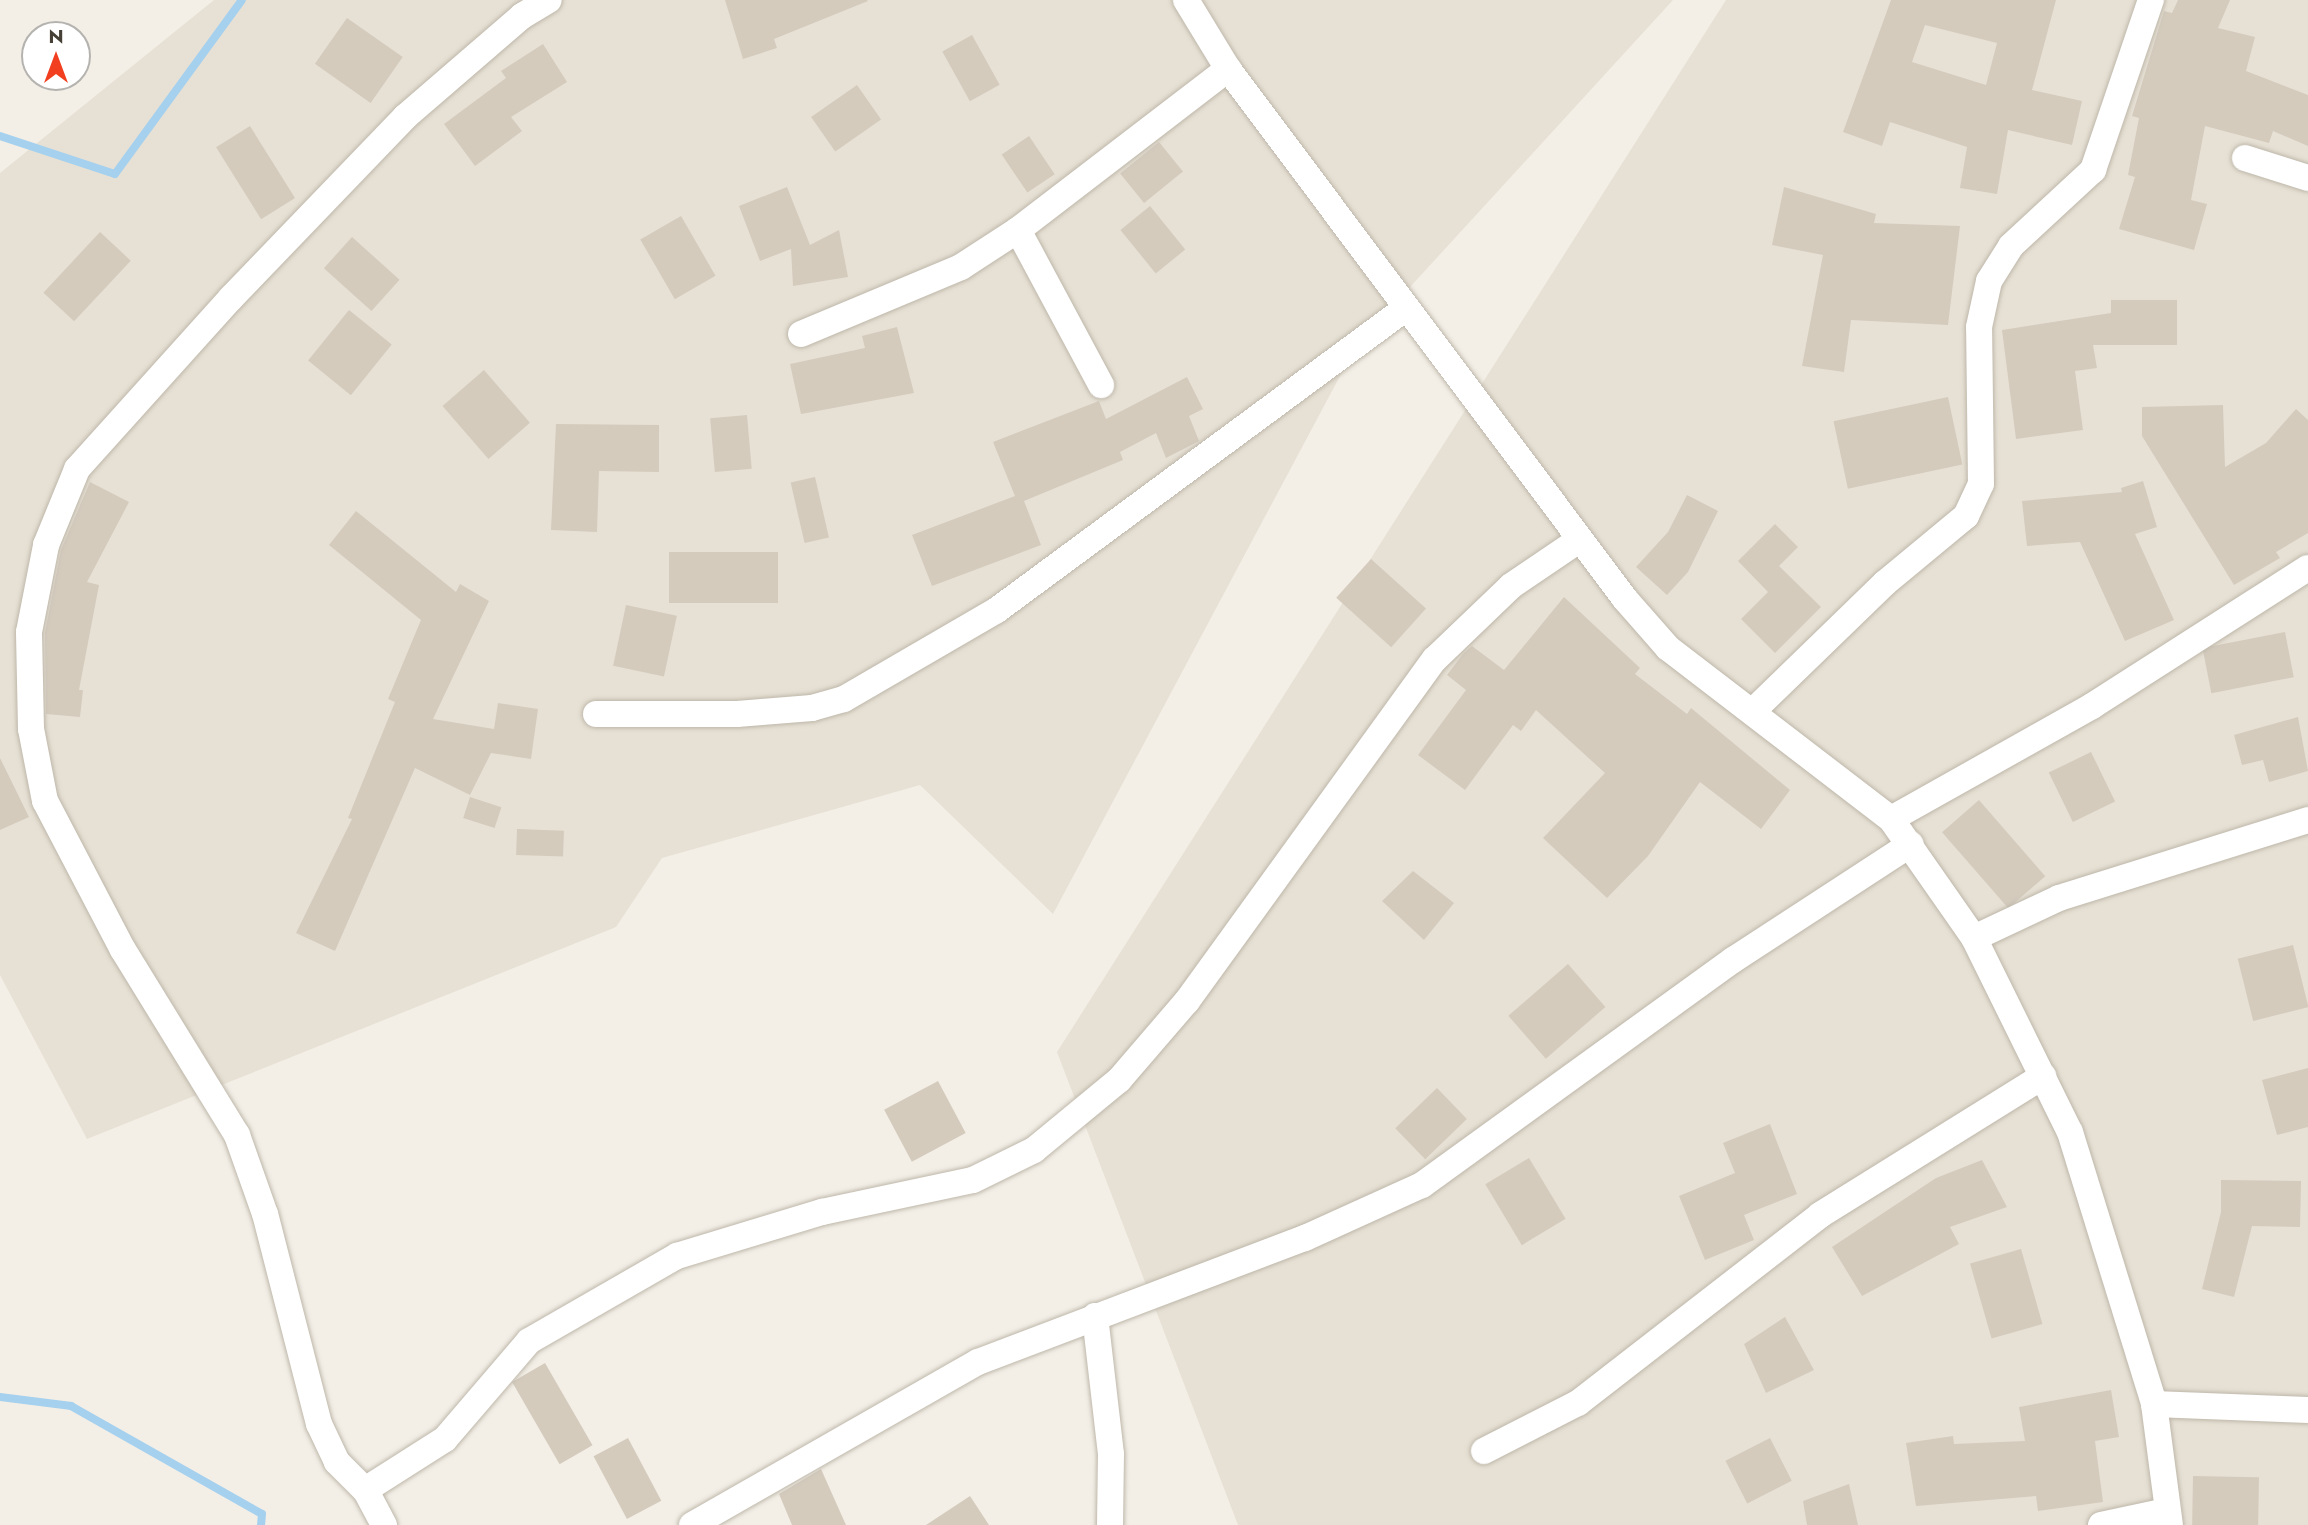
<!DOCTYPE html>
<html>
<head>
<meta charset="utf-8">
<style>
	body { margin:0 }
	#map { position:relative; width:2308px; height:1525px; overflow:hidden; background:#f3efe7; font-family:Jost,sans-serif }
	div>[style] { position:absolute }
	.residential>* { inset:0; background:#e7e1d5 }
	.stream>* { height:8px; margin:-4px; padding:0 4px; transform-origin:4px; border-radius:4px; background:#a5d0ee }
	.building>* { inset:0; background:#d4cbbd; transform-origin:0 0 }
	.roads { filter:drop-shadow(0 0 2px #beb7aa) drop-shadow(0 0 2px #beb7aa) }
	.minor>* { height:26px; margin:-13px; padding:0 13px; transform-origin:13px; border-radius:13px; background:#fff }
	span { translate:-50% -50%; white-space:nowrap; text-align:center; line-height:1.15; -webkit-text-stroke:5px #fff; paint-order:stroke }
	.north { position:absolute; left:21px; top:21px; width:70px; height:70px; box-sizing:border-box; background:#fff; border:2px solid #b5b3af; border-radius:50%; rotate:0deg; font-size:19px; font-weight:700; line-height:28px; text-align:center; color:#464036 }
	.north::after { content:''; display:block; margin:auto; width:24px; height:32px; background:#f23f1f; clip-path:polygon(50% 0,100% 100%,50% 72%,0 100%) }
</style>
</head>
<body>
<div id="map">
	<div class="residential">
		<div style="clip-path:polygon(214px 0,1673px 0,1356px 346px,1053px 914px,920px 785px,662px 858px,616px 927px,87px 1139px,0 975px,0 173px)"></div>
		<div style="clip-path:polygon(1726px 0,2308px 0,2308px 1525px,1238px 1525px,1057px 1052px)"></div>
	</div>
	<div class="stream">
		<div style="left:0;top:136px;width:121px;rotate:18.3deg"></div>
		<div style="left:115px;top:174px;width:215px;rotate:-53.9deg"></div>
		<div style="left:0;top:1397px;width:72px;rotate:7.2deg"></div>
		<div style="left:71px;top:1406px;width:219px;rotate:29.5deg"></div>
		<div style="left:262px;top:1514px;width:11px;rotate:95deg"></div>
	</div>
	<div class="building">
		<div style="clip-path:polygon(725px 0,867px 0,868px 1px,774px 39px,777px 48px,743px 59px)"></div>
		<div style="clip-path:polygon(evenodd,1891px 0,2056px 0,2032px 90px,2082px 101px,2072px 145px,2008px 130px,1997px 194px,1960px 188px,1967px 147px,1890px 122px,1882px 146px,1843px 132px,1891px 0,1925px 25px,1997px 43px,1986px 85px,1912px 62px,1925px 25px)"></div>
		<div style="clip-path:polygon(2178px 0,2230px 0,2218px 28px,2255px 37px,2246px 71px,2308px 95px,2308px 146px,2273px 131px,2269px 143px,2205px 126px,2191px 200px,2207px 204px,2194px 250px,2119px 229px,2135px 177px,2128px 175px,2139px 118px,2132px 116px,2164px 11px,2172px 13px)"></div>
		<div style="left:347px;top:18px;width:68px;height:56px;rotate:35deg"></div>
		<div style="left:972px;top:35px;width:57px;height:34px;rotate:61deg"></div>
		<div style="clip-path:polygon(543px 44px,567px 82px,511px 117px,522px 131px,475px 166px,444px 124px,506px 78px,501px 71px)"></div>
		<div style="left:857px;top:85px;width:42px;height:56px;rotate:55deg"></div>
		<div style="left:250px;top:126px;width:85px;height:40px;rotate:58deg"></div>
		<div style="left:1029px;top:136px;width:46px;height:33px;rotate:56deg"></div>
		<div style="left:1159px;top:142px;width:38px;height:50px;rotate:51deg"></div>
		<div style="clip-path:polygon(787px 187px,810px 245px,839px 230px,848px 277px,793px 286px,791px 249px,760px 261px,739px 206px)"></div>
		<div style="clip-path:polygon(1784px 187px,1876px 214px,1874px 223px,1960px 226px,1948px 325px,1851px 320px,1844px 372px,1802px 366px,1823px 255px,1772px 245px)"></div>
		<div style="left:1150px;top:206px;width:56px;height:38px;rotate:51deg"></div>
		<div style="left:681px;top:216px;width:69px;height:47px;rotate:60deg"></div>
		<div style="left:100px;top:232px;width:42px;height:83px;rotate:43deg"></div>
		<div style="left:352px;top:237px;width:64px;height:42px;rotate:42deg"></div>
		<div style="clip-path:polygon(2111px 300px,2177px 300px,2177px 345px,2093px 345px,2097px 368px,2075px 371px,2083px 430px,2016px 439px,2002px 330px,2111px 313px)"></div>
		<div style="left:349px;top:310px;width:55px;height:65px;rotate:39deg"></div>
		<div style="clip-path:polygon(897px 327px,914px 393px,801px 414px,790px 364px,865px 348px,862px 336px)"></div>
		<div style="left:484px;top:370px;width:70px;height:55px;rotate:49deg"></div>
		<div style="clip-path:polygon(1187px 377px,1203px 409px,1189px 416px,1199px 441px,1166px 458px,1156px 433px,1120px 452px,1123px 460px,1024px 501px,1041px 545px,932px 586px,912px 535px,1015px 496px,993px 442px,1099px 401px,1106px 419px)"></div>
		<div style="left:1948px;top:397px;width:69px;height:117px;rotate:78deg"></div>
		<div style="clip-path:polygon(2223px 405px,2225px 467px,2266px 443px,2296px 409px,2308px 420px,2308px 533px,2276px 552px,2280px 558px,2234px 585px,2142px 436px,2142px 407px)"></div>
		<div style="left:747px;top:415px;width:54px;height:37px;rotate:85deg"></div>
		<div style="clip-path:polygon(556px 424px,659px 425px,659px 472px,599px 471px,597px 532px,551px 530px)"></div>
		<div style="left:815px;top:477px;width:62px;height:25px;rotate:77deg"></div>
		<div style="clip-path:polygon(2143px 481px,2157px 527px,2135px 534px,2174px 620px,2125px 641px,2080px 542px,2027px 546px,2022px 501px,2122px 492px,2121px 488px)"></div>
		<div style="clip-path:polygon(90px 482px,129px 502px,87px 582px,99px 585px,79px 690px,83px 690px,80px 717px,46px 714px,45px 633px,61px 550px)"></div>
		<div style="clip-path:polygon(1687px 495px,1718px 511px,1688px 572px,1667px 595px,1636px 567px,1668px 532px)"></div>
		<div style="clip-path:polygon(356px 511px,456px 592px,460px 584px,489px 601px,433px 719px,494px 729px,498px 703px,538px 709px,531px 759px,491px 753px,470px 795px,415px 768px,335px 951px,296px 933px,352px 819px,348px 818px,395px 702px,388px 699px,421px 620px,329px 545px)"></div>
		<div style="clip-path:polygon(1775px 524px,1798px 547px,1779px 566px,1821px 607px,1775px 653px,1741px 619px,1768px 592px,1738px 561px)"></div>
		<div style="left:778px;top:552px;width:51px;height:109px;rotate:90deg"></div>
		<div style="left:1371px;top:559px;width:74px;height:52px;rotate:42deg"></div>
		<div style="clip-path:polygon(1564px 597px,1640px 668px,1635px 674px,1687px 714px,1691px 708px,1790px 790px,1761px 829px,1700px 782px,1648px 856px,1607px 898px,1543px 838px,1605px 773px,1536px 710px,1521px 731px,1513px 725px,1465px 790px,1418px 755px,1466px 690px,1447px 675px,1463px 654px,1472px 646px,1504px 670px)"></div>
		<div style="left:626px;top:605px;width:52px;height:62px;rotate:12deg"></div>
		<div style="left:2285px;top:632px;width:46px;height:84px;rotate:79deg"></div>
		<div style="clip-path:polygon(2298px 717px,2308px 771px,2269px 782px,2263px 760px,2242px 765px,2234px 735px)"></div>
		<div style="left:2091px;top:752px;width:55px;height:47px;rotate:64deg"></div>
		<div style="clip-path:polygon(0 758px,29px 817px,0 830px)"></div>
		<div style="left:470px;top:797px;width:33px;height:22px;rotate:18deg"></div>
		<div style="left:1979px;top:800px;width:101px;height:49px;rotate:49deg"></div>
		<div style="left:517px;top:829px;width:47px;height:26px;rotate:2deg"></div>
		<div style="clip-path:polygon(1413px 871px,1454px 903px,1424px 940px,1382px 901px)"></div>
		<div style="left:2293px;top:945px;width:64px;height:57px;rotate:76deg"></div>
		<div style="left:1568px;top:964px;width:57px;height:79px;rotate:49deg"></div>
		<div style="clip-path:polygon(2308px 1068px,2308px 1127px,2277px 1135px,2262px 1080px)"></div>
		<div style="left:938px;top:1081px;width:59px;height:61px;rotate:62deg"></div>
		<div style="left:1437px;top:1088px;width:43px;height:58px;rotate:46deg"></div>
		<div style="clip-path:polygon(1770px 1124px,1797px 1194px,1744px 1215px,1754px 1240px,1705px 1260px,1679px 1196px,1735px 1173px,1723px 1143px)"></div>
		<div style="left:1529px;top:1158px;width:71px;height:51px;rotate:59deg"></div>
		<div style="clip-path:polygon(1982px 1160px,2007px 1207px,1950px 1227px,1959px 1244px,1862px 1296px,1832px 1247px,1936px 1178px)"></div>
		<div style="clip-path:polygon(2221px 1180px,2301px 1181px,2300px 1227px,2252px 1226px,2234px 1297px,2202px 1289px,2221px 1212px)"></div>
		<div style="left:2021px;top:1249px;width:78px;height:53px;rotate:74deg"></div>
		<div style="clip-path:polygon(1785px 1317px,1814px 1370px,1766px 1393px,1744px 1344px)"></div>
		<div style="left:545px;top:1363px;width:95px;height:38px;rotate:60deg"></div>
		<div style="clip-path:polygon(2111px 1390px,2119px 1437px,2095px 1441px,2103px 1502px,2038px 1511px,2036px 1496px,1916px 1506px,1906px 1443px,1953px 1436px,1954px 1444px,2025px 1441px,2019px 1407px)"></div>
		<div style="left:628px;top:1438px;width:71px;height:39px;rotate:62deg"></div>
		<div style="left:1770px;top:1438px;width:48px;height:50px;rotate:63deg"></div>
		<div style="clip-path:polygon(821px 1469px,846px 1525px,792px 1525px,779px 1494px)"></div>
		<div style="left:2193px;top:1476px;width:66px;height:49px;rotate:1deg"></div>
		<div style="clip-path:polygon(1849px 1484px,1858px 1525px,1807px 1525px,1803px 1501px)"></div>
		<div style="clip-path:polygon(970px 1496px,989px 1525px,926px 1525px)"></div>
	</div>
	<div class="roads">
		<div class="minor">
			<div style="left:1186px;top:0;width:81px;rotate:58.7deg"></div>
			<div style="left:1228px;top:69px;width:662px;rotate:53.16deg"></div>
			<div style="left:1625px;top:599px;width:65px;rotate:48.7deg"></div>
			<div style="left:1668px;top:648px;width:281px;rotate:37.5deg"></div>
			<div style="left:1891px;top:819px;width:145px;rotate:55.1deg"></div>
			<div style="left:1974px;top:938px;width:216px;rotate:63.7deg"></div>
			<div style="left:2070px;top:1132px;width:285px;rotate:72.8deg"></div>
			<div style="left:2154px;top:1404px;width:122px;rotate:82.5deg"></div>
			<div style="left:2245px;top:158px;width:66px;rotate:17.6deg"></div>
			<div style="left:1018px;top:230px;width:176px;rotate:61.8deg"></div>
			<div style="left:801px;top:334px;width:173px;rotate:-22.7deg"></div>
			<div style="left:961px;top:267px;width:68px;rotate:-33deg"></div>
			<div style="left:1018px;top:230px;width:265px;rotate:-37.5deg"></div>
			<div style="left:1753px;top:711px;width:184px;rotate:-44.1deg"></div>
			<div style="left:1885px;top:583px;width:105px;rotate:-39.6deg"></div>
			<div style="left:1966px;top:516px;width:35px;rotate:-65deg"></div>
			<div style="left:1981px;top:484px;width:157px;rotate:-90.7deg"></div>
			<div style="left:1979px;top:327px;width:47px;rotate:-77.7deg"></div>
			<div style="left:1989px;top:281px;width:41px;rotate:-57.8deg"></div>
			<div style="left:2011px;top:246px;width:112px;rotate:-42.8deg"></div>
			<div style="left:2093px;top:170px;width:180px;rotate:-71.2deg"></div>
			<div style="left:596px;top:714px;width:141px"></div>
			<div style="left:737px;top:714px;width:75px;rotate:-4.6deg"></div>
			<div style="left:812px;top:708px;width:33px;rotate:-16deg"></div>
			<div style="left:844px;top:699px;width:177px;rotate:-30.2deg"></div>
			<div style="left:997px;top:610px;width:508px;rotate:-36.44deg"></div>
			<div style="left:1891px;top:819px;width:231px;rotate:-29.3deg"></div>
			<div style="left:2092px;top:706px;width:256px;rotate:-32.6deg"></div>
			<div style="left:1974px;top:938px;width:94px;rotate:-25.2deg"></div>
			<div style="left:2059px;top:898px;width:261px;rotate:-17.4deg"></div>
			<div style="left:1095px;top:1316px;width:139px;rotate:83.4deg"></div>
			<div style="left:1111px;top:1454px;width:71px;rotate:90.8deg"></div>
			<div style="left:2154px;top:1404px;width:154px;rotate:2.2deg"></div>
			<div style="left:1484px;top:1451px;width:106px;rotate:-27.1deg"></div>
			<div style="left:1578px;top:1403px;width:306px;rotate:-37.8deg"></div>
			<div style="left:1820px;top:1215px;width:263px;rotate:-31.9deg"></div>
			<div style="left:365px;top:1490px;width:95px;rotate:-32.5deg"></div>
			<div style="left:445px;top:1439px;width:129px;rotate:-49.4deg"></div>
			<div style="left:529px;top:1341px;width:171px;rotate:-29.9deg"></div>
			<div style="left:677px;top:1256px;width:152px;rotate:-16.9deg"></div>
			<div style="left:822px;top:1212px;width:154px;rotate:-12deg"></div>
			<div style="left:973px;top:1180px;width:68px;rotate:-26.2deg"></div>
			<div style="left:1034px;top:1150px;width:110px;rotate:-39.5deg"></div>
			<div style="left:1119px;top:1080px;width:104px;rotate:-49.3deg"></div>
			<div style="left:1187px;top:1001px;width:422px;rotate:-54.1deg"></div>
			<div style="left:1435px;top:659px;width:105px;rotate:-43.8deg"></div>
			<div style="left:1511px;top:586px;width:82px;rotate:-34.1deg"></div>
			<div style="left:384px;top:1525px;width:40px;rotate:-118deg"></div>
			<div style="left:365px;top:1490px;width:40px;rotate:-135deg"></div>
			<div style="left:337px;top:1462px;width:42px;rotate:-115.3deg"></div>
			<div style="left:319px;top:1424px;width:217px;rotate:-104.4deg"></div>
			<div style="left:265px;top:1214px;width:84px;rotate:-109.5deg"></div>
			<div style="left:237px;top:1135px;width:217px;rotate:-121.6deg"></div>
			<div style="left:123px;top:950px;width:168px;rotate:-117.6deg"></div>
			<div style="left:45px;top:801px;width:73px;rotate:-101deg"></div>
			<div style="left:31px;top:729px;width:97px;rotate:-91.2deg"></div>
			<div style="left:29px;top:632px;width:89px;rotate:-78.9deg"></div>
			<div style="left:46px;top:545px;width:82px;rotate:-67.8deg"></div>
			<div style="left:77px;top:469px;width:230px;rotate:-48deg"></div>
			<div style="left:231px;top:298px;width:251px;rotate:-46.1deg"></div>
			<div style="left:405px;top:117px;width:155px;rotate:-40.8deg"></div>
			<div style="left:522px;top:16px;width:31px;rotate:-31deg"></div>
			<div style="left:692px;top:1525px;width:329px;rotate:-29.7deg"></div>
			<div style="left:978px;top:1362px;width:350px;rotate:-20.8deg"></div>
			<div style="left:1305px;top:1238px;width:128px;rotate:-24.4deg"></div>
			<div style="left:1422px;top:1185px;width:384px;rotate:-35.9deg"></div>
			<div style="left:1733px;top:960px;width:212px;rotate:-33.1deg"></div>
			<div style="left:2101px;top:1525px;width:67px;rotate:-12deg"></div>
		</div>
	</div>
	<div class="north">N</div>
</div>
</body>
</html>
